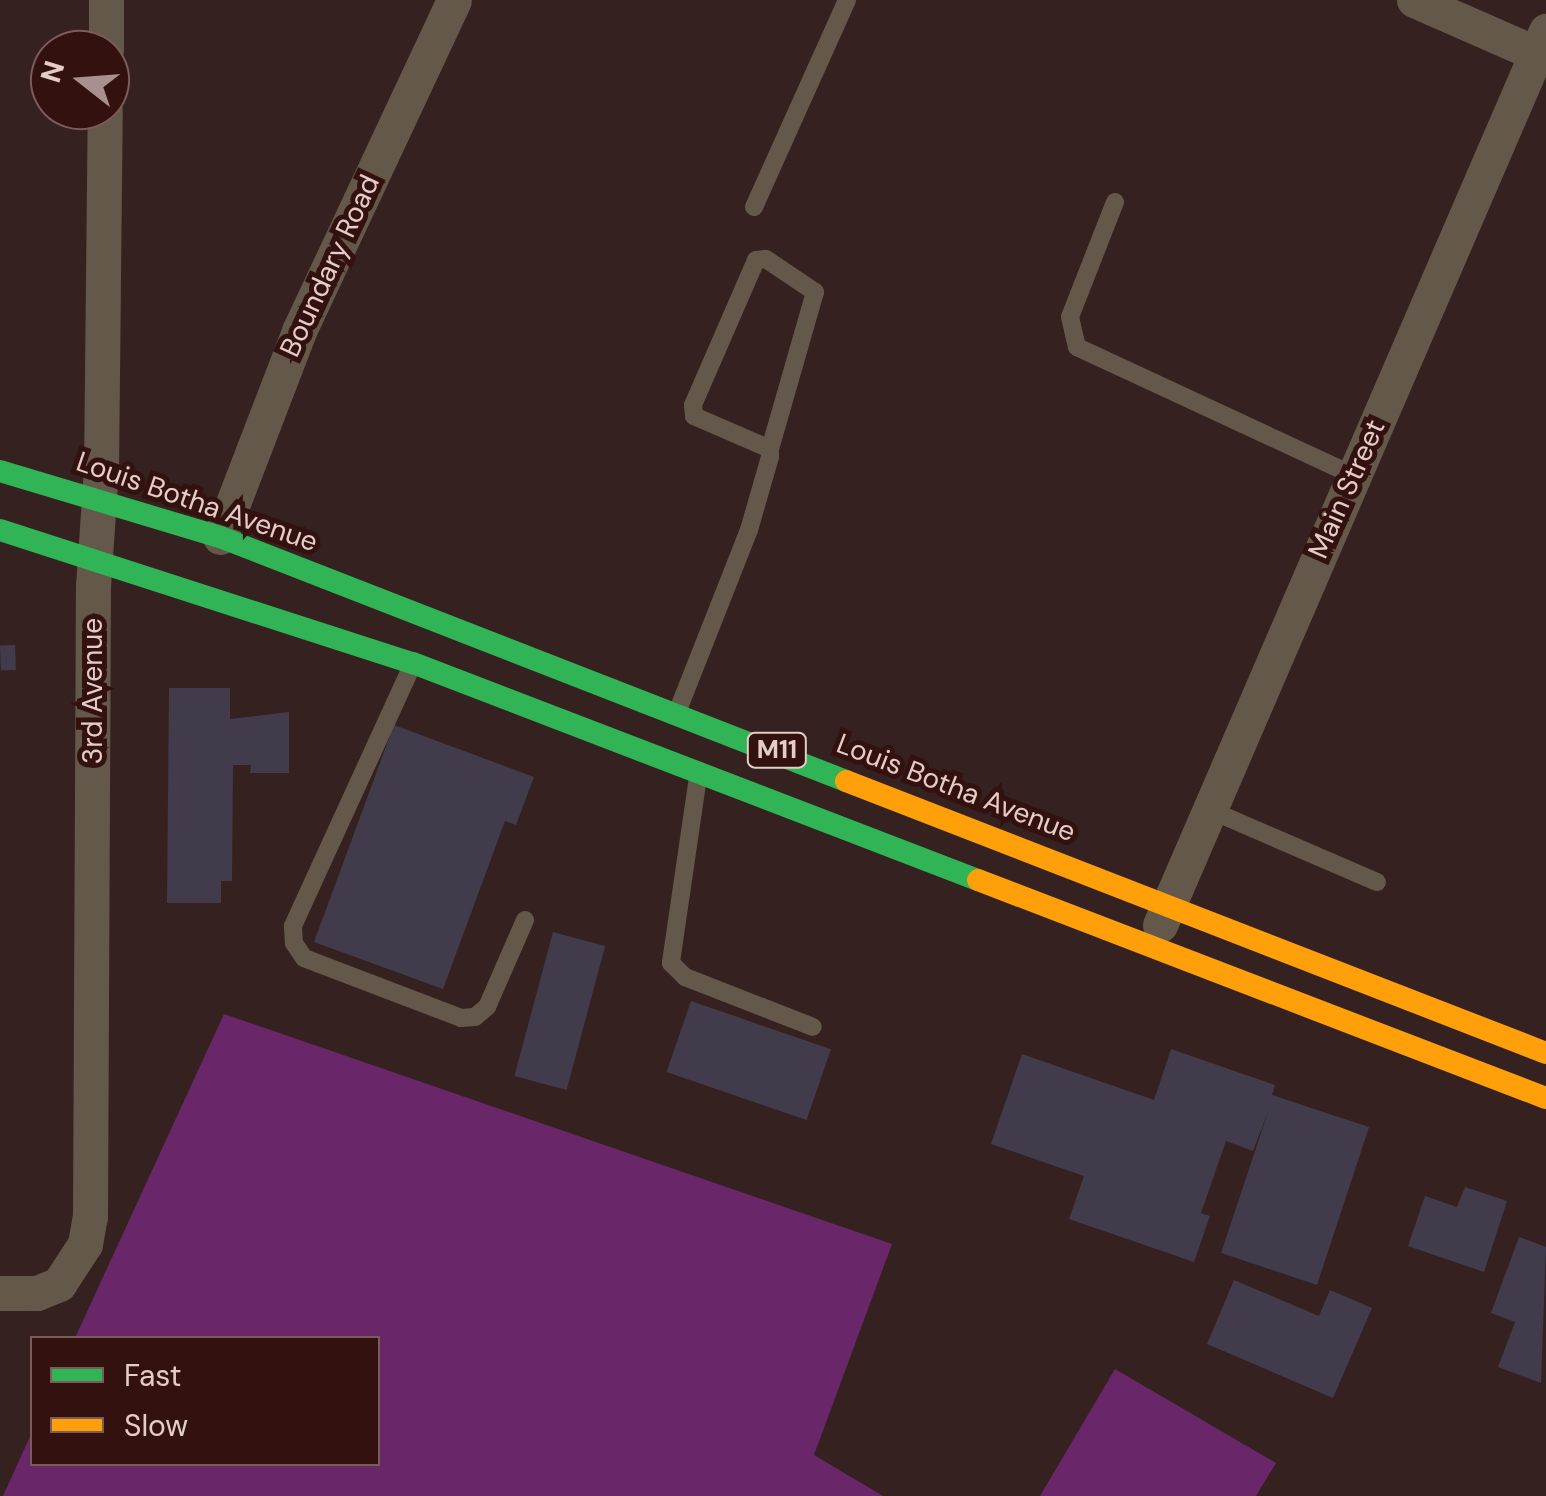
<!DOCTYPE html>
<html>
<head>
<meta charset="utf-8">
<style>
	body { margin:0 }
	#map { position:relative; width:1546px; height:1496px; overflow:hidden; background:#352220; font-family:"DM Sans",sans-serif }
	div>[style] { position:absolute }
	.green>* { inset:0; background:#692668 }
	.building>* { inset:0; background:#413b4c; transform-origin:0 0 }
	.lane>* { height:18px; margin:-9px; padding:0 9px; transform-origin:9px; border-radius:9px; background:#635849 }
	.street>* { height:35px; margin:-17.5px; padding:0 17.5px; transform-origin:17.5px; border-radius:17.5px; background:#635849 }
	.fast>* { height:22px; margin:-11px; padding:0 11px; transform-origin:11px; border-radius:11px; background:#30b455 }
	.slow>* { height:22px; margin:-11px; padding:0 11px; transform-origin:11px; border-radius:11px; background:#ff9f0a }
	span { translate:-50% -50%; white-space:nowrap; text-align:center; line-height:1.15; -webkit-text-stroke:10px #33110e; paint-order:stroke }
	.shield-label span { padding:2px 8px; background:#33110e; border:2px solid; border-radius:8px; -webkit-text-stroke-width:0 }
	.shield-label { font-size:25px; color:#e4ccc8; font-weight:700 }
	.street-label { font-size:28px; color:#e4ccc8 }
	.legend { position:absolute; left:30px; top:1336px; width:350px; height:130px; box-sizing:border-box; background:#33110e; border:2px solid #7a5c58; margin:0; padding:12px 18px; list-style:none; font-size:30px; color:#e4ccc8 }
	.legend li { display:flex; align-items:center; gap:20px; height:50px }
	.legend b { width:50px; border:2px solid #7a5c58 }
	.north { position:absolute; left:30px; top:30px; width:100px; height:100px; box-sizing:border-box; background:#33110e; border:2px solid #7a5c58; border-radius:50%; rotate:287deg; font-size:28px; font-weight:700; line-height:40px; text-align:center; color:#e4ccc8 }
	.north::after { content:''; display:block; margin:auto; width:35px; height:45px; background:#a7908d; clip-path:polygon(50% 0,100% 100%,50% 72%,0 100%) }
</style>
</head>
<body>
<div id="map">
	<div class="green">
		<div style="clip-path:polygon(224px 1014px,892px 1244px,814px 1455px,883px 1496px,3px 1496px,32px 1432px,32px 1464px,378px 1464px,378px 1338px,75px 1338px)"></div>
		<div style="clip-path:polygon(1115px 1369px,1276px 1463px,1256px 1496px,1040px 1496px)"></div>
	</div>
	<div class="building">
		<div style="left:15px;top:645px;width:25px;height:15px;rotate:88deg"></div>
		<div style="clip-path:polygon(169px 688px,230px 688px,230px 719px,289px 712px,289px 773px,250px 773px,251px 765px,233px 765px,232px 881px,221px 881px,221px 903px,167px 903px)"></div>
		<div style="clip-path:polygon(394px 725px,534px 777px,516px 825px,505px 821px,443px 989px,314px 942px)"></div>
		<div style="left:553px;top:932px;width:54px;height:149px;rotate:15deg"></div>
		<div style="left:691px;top:1001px;width:148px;height:75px;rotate:19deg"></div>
		<div style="clip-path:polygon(1171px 1049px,1275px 1085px,1272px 1095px,1369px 1127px,1317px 1285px,1221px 1253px,1268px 1112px,1253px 1151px,1226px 1141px,1201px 1213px,1210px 1216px,1194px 1262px,1069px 1219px,1084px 1176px,991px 1144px,1022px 1054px,1154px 1100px)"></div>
		<div style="clip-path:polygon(1465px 1187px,1507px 1201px,1484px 1272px,1408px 1246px,1425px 1196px,1457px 1207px)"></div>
		<div style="clip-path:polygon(1519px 1237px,1546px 1247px,1541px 1383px,1498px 1367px,1515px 1322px,1491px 1313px)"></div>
		<div style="clip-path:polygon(1234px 1280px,1319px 1316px,1330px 1290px,1372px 1308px,1333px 1398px,1207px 1344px)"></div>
	</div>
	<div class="lane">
		<div style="left:1115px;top:202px;width:123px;rotate:111.4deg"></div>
		<div style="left:1070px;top:317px;width:31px;rotate:77deg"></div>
		<div style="left:1077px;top:347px;width:304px;rotate:24.9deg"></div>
		<div style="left:754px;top:207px;width:227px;rotate:-65.8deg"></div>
		<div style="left:411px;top:668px;width:284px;rotate:114.6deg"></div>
		<div style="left:293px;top:926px;width:17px;rotate:87deg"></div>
		<div style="left:294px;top:943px;width:18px;rotate:56deg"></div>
		<div style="left:304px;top:958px;width:168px;rotate:20.9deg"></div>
		<div style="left:461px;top:1018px;width:14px;rotate:-4deg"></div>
		<div style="left:475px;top:1017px;width:16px;rotate:-40deg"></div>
		<div style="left:487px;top:1007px;width:95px;rotate:-66.4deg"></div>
		<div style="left:678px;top:710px;width:193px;rotate:-68.5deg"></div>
		<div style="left:749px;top:530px;width:76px;rotate:-74deg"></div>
		<div style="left:770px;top:457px;width:8px;rotate:-90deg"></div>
		<div style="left:770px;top:449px;width:83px;rotate:-156.5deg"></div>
		<div style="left:694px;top:416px;width:11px;rotate:-95deg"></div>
		<div style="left:693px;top:405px;width:158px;rotate:-66.5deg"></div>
		<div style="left:756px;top:260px;width:10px;rotate:-6deg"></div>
		<div style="left:766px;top:259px;width:59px;rotate:34deg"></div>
		<div style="left:815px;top:292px;width:163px;rotate:106deg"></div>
		<div style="left:698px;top:777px;width:188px;rotate:98.3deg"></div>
		<div style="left:671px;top:963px;width:20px;rotate:45deg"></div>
		<div style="left:685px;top:977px;width:137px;rotate:21.3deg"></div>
		<div style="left:1208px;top:809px;width:184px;rotate:23.4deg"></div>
	</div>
	<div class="street">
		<div style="left:1414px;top:0;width:144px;rotate:23.7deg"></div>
		<div style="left:106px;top:50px;width:50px;rotate:-90deg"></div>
		<div style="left:220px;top:537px;width:221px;rotate:-69deg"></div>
		<div style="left:299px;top:331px;width:365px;rotate:-64.9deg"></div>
		<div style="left:1160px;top:925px;width:974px;rotate:-66.65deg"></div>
		<div style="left:0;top:1293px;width:37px"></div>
		<div style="left:37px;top:1293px;width:24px;rotate:-22deg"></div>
		<div style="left:59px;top:1284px;width:48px;rotate:-57deg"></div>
		<div style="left:85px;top:1244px;width:27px;rotate:-80deg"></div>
		<div style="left:90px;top:1217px;width:631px;rotate:-89.73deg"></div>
		<div style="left:93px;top:586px;width:116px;rotate:-86.1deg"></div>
		<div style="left:101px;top:470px;width:360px;rotate:-89.4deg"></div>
	</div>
	<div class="fast">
		<div style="left:0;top:471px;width:230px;rotate:16.7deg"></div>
		<div style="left:220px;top:537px;width:672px;rotate:21.29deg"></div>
		<div style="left:0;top:530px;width:434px;rotate:17.9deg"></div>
		<div style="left:413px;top:663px;width:605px;rotate:21.01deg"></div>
	</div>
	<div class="slow">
		<div style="left:846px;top:781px;width:751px;rotate:21.23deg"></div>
		<div style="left:978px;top:880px;width:608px;rotate:21deg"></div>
	</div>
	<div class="shield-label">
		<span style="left:777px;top:750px">M11</span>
	</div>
	<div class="street-label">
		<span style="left:330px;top:266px;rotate:-65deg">Boundary Road</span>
		<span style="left:1347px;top:489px;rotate:-66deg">Main Street</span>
		<span style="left:197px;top:502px;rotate:19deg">Louis Botha Avenue</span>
		<span style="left:93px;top:691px;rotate:-90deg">3rd Avenue</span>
		<span style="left:956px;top:788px;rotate:21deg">Louis Botha Avenue</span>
	</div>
	<ul class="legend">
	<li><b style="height:12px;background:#30b455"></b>Fast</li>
	<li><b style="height:12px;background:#ff9f0a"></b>Slow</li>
	</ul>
	<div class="north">N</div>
</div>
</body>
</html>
